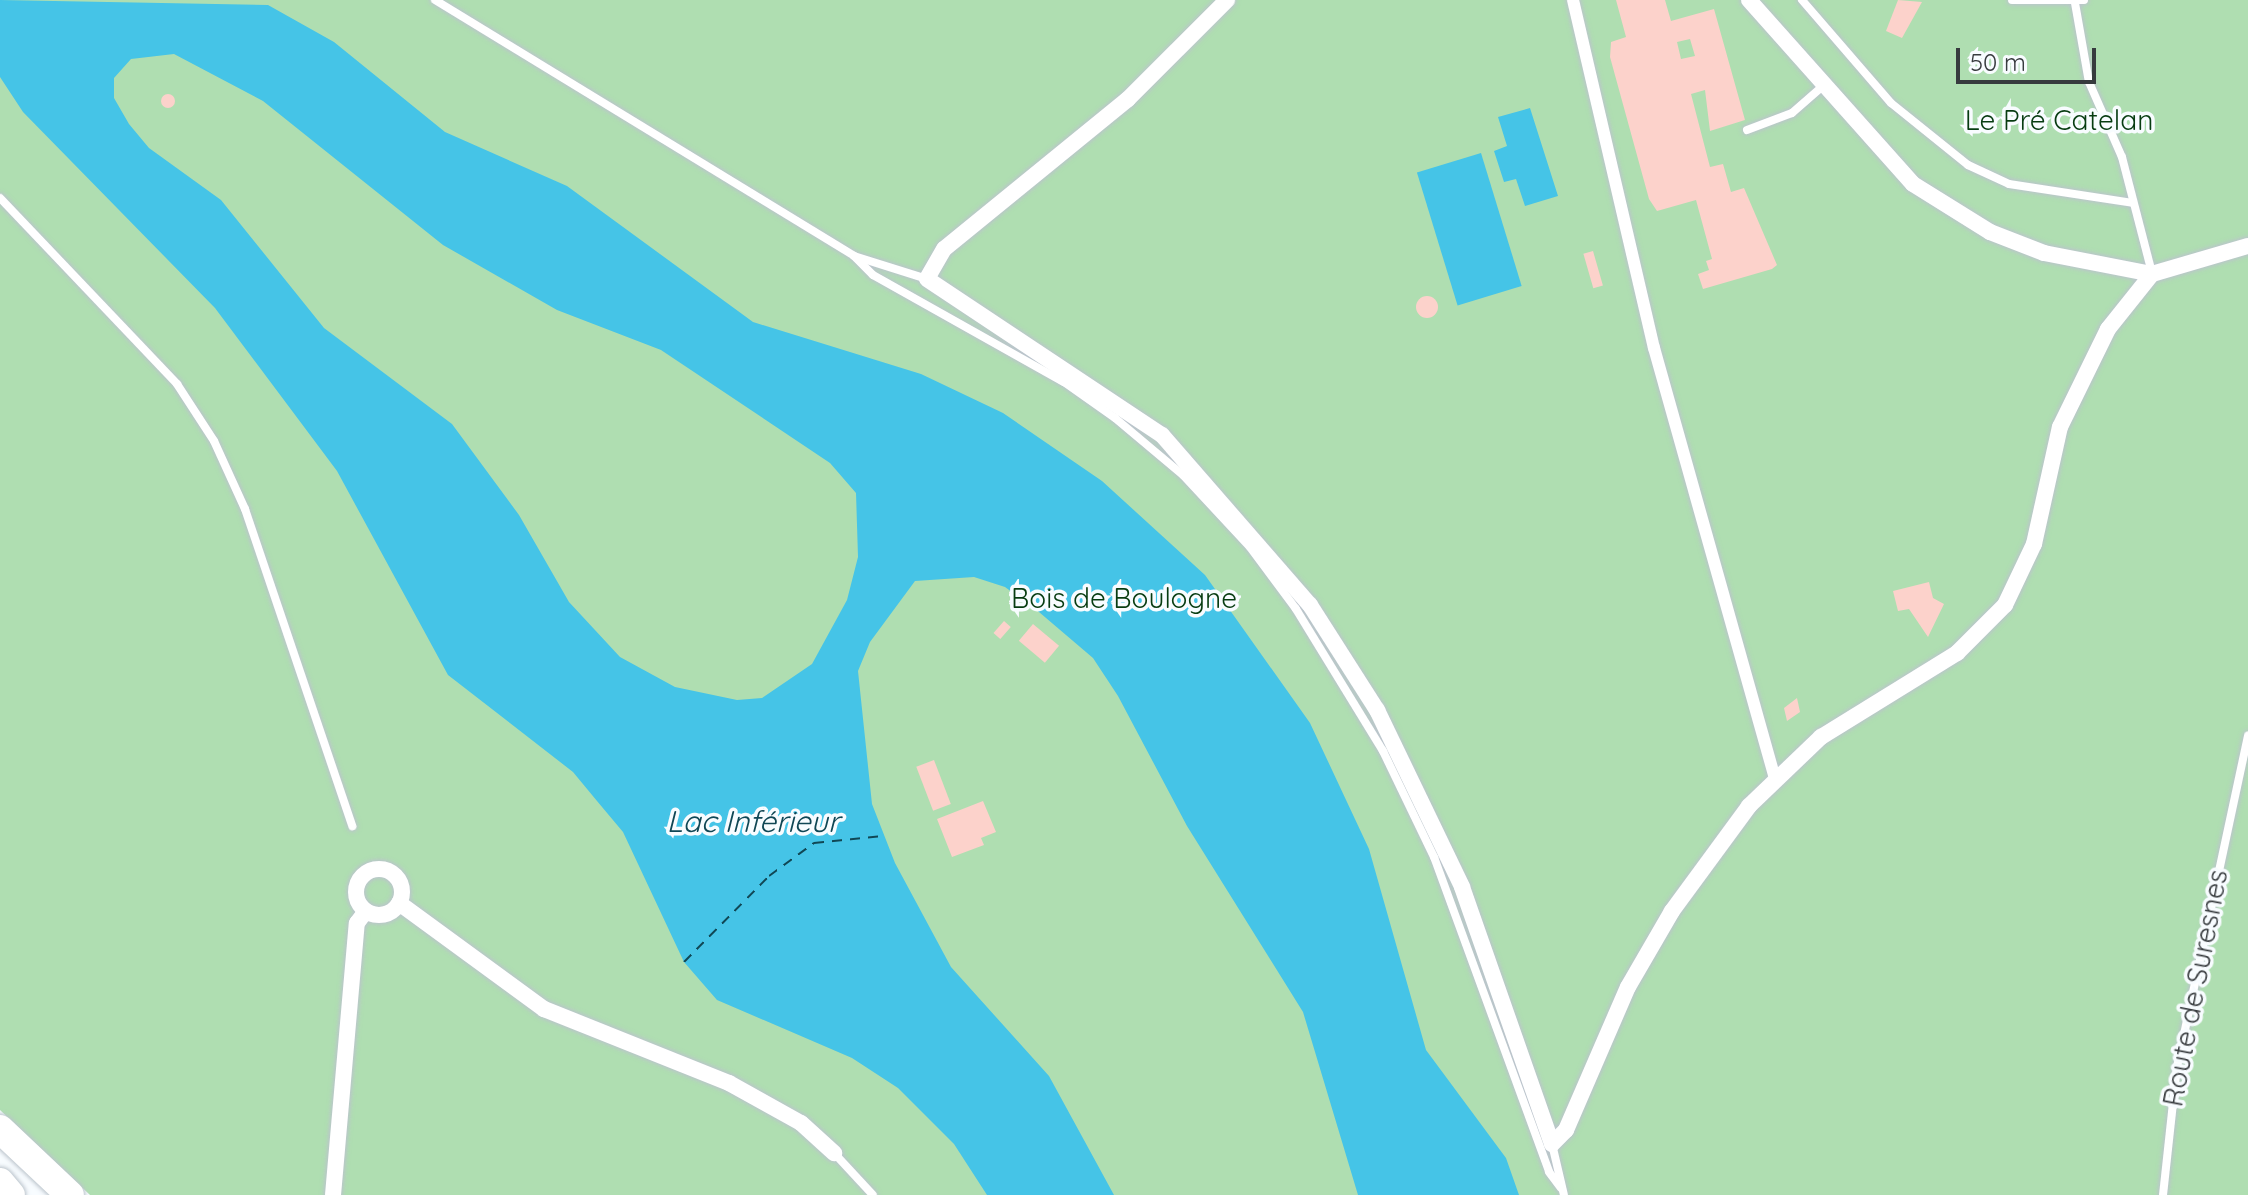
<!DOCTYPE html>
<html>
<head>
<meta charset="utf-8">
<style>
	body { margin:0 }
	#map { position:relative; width:2248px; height:1195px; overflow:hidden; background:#f8fcff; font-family:Quicksand,sans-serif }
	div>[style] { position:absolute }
	.green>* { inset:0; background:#afdeb1 }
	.water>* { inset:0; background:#45c4e7; transform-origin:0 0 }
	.ferry>* { height:2px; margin-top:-1px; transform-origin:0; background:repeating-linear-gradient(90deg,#104755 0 10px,transparent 0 18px) }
	.building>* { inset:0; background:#fcd2cb; transform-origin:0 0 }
	.round { border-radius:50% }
	.roads { filter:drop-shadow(0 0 2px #bbc4cc) drop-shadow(0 0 2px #bbc4cc) }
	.service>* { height:8px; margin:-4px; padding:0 4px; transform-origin:4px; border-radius:4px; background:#fff }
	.pedestrian>* { height:12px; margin:-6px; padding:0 6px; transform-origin:6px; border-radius:6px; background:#fff }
	.minor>* { height:16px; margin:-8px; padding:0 8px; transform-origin:8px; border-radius:8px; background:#fff }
	.minor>.ring { margin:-8px; padding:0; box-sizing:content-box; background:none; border:16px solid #fff; border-radius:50% }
	.trunk>* { height:28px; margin:-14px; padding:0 14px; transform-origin:14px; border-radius:14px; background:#fff }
	span { translate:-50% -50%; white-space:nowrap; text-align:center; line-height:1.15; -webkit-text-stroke:7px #f8fcff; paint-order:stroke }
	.park-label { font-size:28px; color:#073c11 }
	.street-label { font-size:28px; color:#373b3e }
	.water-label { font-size:30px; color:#104755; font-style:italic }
	.scale { position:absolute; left:1956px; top:48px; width:140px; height:36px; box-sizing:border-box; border:4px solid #373b3e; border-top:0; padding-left:10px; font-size:24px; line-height:28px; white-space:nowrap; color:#373b3e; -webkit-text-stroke:6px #f8fcff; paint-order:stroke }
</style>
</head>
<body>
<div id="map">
	<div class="green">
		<div style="clip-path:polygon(0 0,2248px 0,2248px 1195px,90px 1195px,0 1110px)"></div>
	</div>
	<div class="water">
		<div style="clip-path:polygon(evenodd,0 0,268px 5px,334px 42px,445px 132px,567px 186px,753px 322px,921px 374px,1003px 413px,1102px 481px,1205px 575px,1310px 723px,1369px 849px,1426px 1050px,1506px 1158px,1519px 1195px,1358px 1195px,1303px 1012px,1187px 826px,1118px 696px,1093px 658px,1039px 612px,1005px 587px,974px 577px,915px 581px,870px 642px,858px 671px,872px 804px,895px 863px,951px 967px,1049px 1076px,1114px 1195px,987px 1195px,954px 1144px,898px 1088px,852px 1058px,717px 1000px,684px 962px,623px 832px,597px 801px,573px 772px,448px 675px,337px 471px,215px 308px,23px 112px,0 77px,0 0,174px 54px,263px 101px,443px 245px,557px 310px,661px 350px,830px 463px,856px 493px,858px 557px,847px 600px,812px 664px,762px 698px,737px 700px,675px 687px,620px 657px,569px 602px,519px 515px,452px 424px,324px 328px,221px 200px,149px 148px,129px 124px,114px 98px,114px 78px,131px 59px,174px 54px)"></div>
		<div style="clip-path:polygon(1530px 108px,1558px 196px,1525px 206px,1516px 179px,1504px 182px,1494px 151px,1507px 146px,1498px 117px)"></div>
		<div style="left:1481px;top:153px;width:139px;height:67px;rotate:73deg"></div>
	</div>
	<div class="ferry">
		<div style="left:684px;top:962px;width:121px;rotate:-45.3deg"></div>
		<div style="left:769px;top:876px;width:56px;rotate:-36.3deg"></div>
		<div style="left:814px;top:843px;width:69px;rotate:-5.8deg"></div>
	</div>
	<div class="building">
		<div style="clip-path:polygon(evenodd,1616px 0,1665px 0,1671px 21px,1714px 9px,1745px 120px,1710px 131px,1705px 90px,1691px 94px,1710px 167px,1723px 164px,1731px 192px,1744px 188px,1777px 265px,1772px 269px,1703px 289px,1698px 274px,1709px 270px,1706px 261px,1712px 259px,1696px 200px,1657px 211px,1649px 199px,1610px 57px,1611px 42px,1626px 37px,1616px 0,1690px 39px,1695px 56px,1681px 59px,1677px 42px,1690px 39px)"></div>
		<div style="clip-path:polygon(1898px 0,1922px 2px,1902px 38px,1886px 31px)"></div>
		<div class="round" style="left:161px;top:94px;width:14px;height:14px"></div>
		<div style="left:1593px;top:251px;width:36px;height:10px;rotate:74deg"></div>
		<div class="round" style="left:1416px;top:296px;width:22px;height:22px"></div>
		<div style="clip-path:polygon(1929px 582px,1933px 598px,1944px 604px,1928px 637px,1909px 609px,1898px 611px,1893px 591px)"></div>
		<div style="left:1004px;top:621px;width:9px;height:16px;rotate:41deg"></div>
		<div style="left:1033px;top:624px;width:34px;height:22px;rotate:40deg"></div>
		<div style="clip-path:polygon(1797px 698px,1800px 712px,1787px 721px,1784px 708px)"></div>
		<div style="left:934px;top:760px;width:47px;height:19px;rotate:69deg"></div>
		<div style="clip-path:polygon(983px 801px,996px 832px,981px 838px,984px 845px,952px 857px,937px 819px)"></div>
	</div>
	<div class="roads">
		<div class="service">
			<div style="left:435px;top:0;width:491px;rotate:31.4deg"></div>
			<div style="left:854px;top:256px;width:77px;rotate:17.5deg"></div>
			<div style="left:1802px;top:0;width:136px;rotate:49.2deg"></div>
			<div style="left:1891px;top:103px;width:99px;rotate:38.8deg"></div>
			<div style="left:1968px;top:165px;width:45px;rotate:24.9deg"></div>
			<div style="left:2009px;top:184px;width:125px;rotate:8.7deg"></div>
			<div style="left:2012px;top:0;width:72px"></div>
			<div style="left:2075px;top:3px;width:80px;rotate:80deg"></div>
			<div style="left:2089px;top:82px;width:82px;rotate:66.3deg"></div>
			<div style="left:2122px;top:157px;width:120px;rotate:75.5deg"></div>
			<div style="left:1747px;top:130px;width:48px;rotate:-20.7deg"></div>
			<div style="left:1792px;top:113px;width:43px;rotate:-41.2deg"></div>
			<div style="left:0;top:198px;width:257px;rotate:46.4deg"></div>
			<div style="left:177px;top:384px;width:68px;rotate:57deg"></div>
			<div style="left:214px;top:441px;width:75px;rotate:65.5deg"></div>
			<div style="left:245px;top:509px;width:335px;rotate:71.3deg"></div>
			<div style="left:854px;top:256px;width:27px;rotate:45deg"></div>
			<div style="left:873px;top:275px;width:219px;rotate:29.3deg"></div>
			<div style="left:1064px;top:382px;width:62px;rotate:35.2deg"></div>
			<div style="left:1115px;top:418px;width:89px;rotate:40deg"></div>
			<div style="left:1183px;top:475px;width:98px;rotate:47.1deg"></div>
			<div style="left:1250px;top:547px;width:77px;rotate:53.4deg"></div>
			<div style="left:1296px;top:609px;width:167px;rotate:58.5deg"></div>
			<div style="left:1383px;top:751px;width:118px;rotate:64.3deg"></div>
			<div style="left:1434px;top:857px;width:335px;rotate:69.9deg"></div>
			<div style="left:1549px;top:1172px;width:20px;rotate:53deg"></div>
			<div style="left:1552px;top:1144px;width:52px;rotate:76.8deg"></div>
			<div style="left:834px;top:1153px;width:57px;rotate:47.1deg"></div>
			<div style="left:2163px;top:1195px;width:129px;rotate:-83.8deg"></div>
			<div style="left:2177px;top:1067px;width:339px;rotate:-77.9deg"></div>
		</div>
		<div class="pedestrian">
			<div style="left:1573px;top:0;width:357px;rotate:76.9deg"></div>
			<div style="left:1654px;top:348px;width:448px;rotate:74.3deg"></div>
		</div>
		<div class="minor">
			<div style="left:1227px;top:0;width:140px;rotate:135deg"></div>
			<div style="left:1128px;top:99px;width:237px;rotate:140.8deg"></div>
			<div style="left:944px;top:249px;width:34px;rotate:120deg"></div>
			<div style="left:927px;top:279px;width:282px;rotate:33.6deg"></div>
			<div style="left:1162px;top:435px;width:225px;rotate:49deg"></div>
			<div style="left:1310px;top:605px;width:125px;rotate:57.5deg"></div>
			<div style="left:1377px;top:710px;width:196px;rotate:64.3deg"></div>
			<div style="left:1462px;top:887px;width:272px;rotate:70.7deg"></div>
			<div style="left:1552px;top:1144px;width:20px;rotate:-45deg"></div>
			<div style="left:1566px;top:1130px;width:156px;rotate:-66.6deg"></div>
			<div style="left:1628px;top:987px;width:88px;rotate:-59.9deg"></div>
			<div style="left:1672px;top:911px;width:130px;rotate:-53.7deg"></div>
			<div style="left:1749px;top:806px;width:100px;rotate:-43.8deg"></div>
			<div style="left:1821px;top:737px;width:160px;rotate:-31.7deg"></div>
			<div style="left:1957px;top:653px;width:68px;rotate:-45deg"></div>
			<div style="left:2005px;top:605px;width:68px;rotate:-64.6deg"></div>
			<div style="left:2034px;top:544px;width:120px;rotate:-77.5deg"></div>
			<div style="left:2060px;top:427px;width:109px;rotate:-63.9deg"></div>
			<div style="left:2108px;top:329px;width:70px;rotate:-51.3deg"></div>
			<div style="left:1749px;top:0;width:246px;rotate:48.3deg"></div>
			<div style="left:1913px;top:184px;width:91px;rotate:31.9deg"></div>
			<div style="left:1990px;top:232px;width:58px;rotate:21.3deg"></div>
			<div style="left:2044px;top:253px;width:110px;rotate:11deg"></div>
			<div style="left:2152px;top:274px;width:100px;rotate:-16.3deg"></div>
			<div class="ring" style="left:356px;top:869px;width:30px;height:30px"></div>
			<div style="left:399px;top:903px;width:180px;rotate:36.2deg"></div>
			<div style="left:544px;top:1009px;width:199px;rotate:21.8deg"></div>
			<div style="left:729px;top:1083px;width:82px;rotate:29.1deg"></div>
			<div style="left:801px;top:1123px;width:45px;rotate:42.3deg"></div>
			<div style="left:333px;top:1195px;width:273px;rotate:-85deg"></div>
			<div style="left:357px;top:923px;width:15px;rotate:-53deg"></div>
		</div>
		<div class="trunk">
			<div style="left:0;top:1129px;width:96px;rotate:43.3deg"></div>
			<div style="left:0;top:1182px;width:17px;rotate:50deg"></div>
		</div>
	</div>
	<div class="park-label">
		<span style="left:2059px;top:120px">Le Pré Catelan</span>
		<span style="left:1124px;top:598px">Bois de Boulogne</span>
	</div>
	<div class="street-label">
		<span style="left:2195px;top:988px;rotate:-79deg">Route de Suresnes</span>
	</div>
	<div class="water-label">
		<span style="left:753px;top:821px">Lac Inférieur</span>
	</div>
	<div class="scale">50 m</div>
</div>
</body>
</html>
